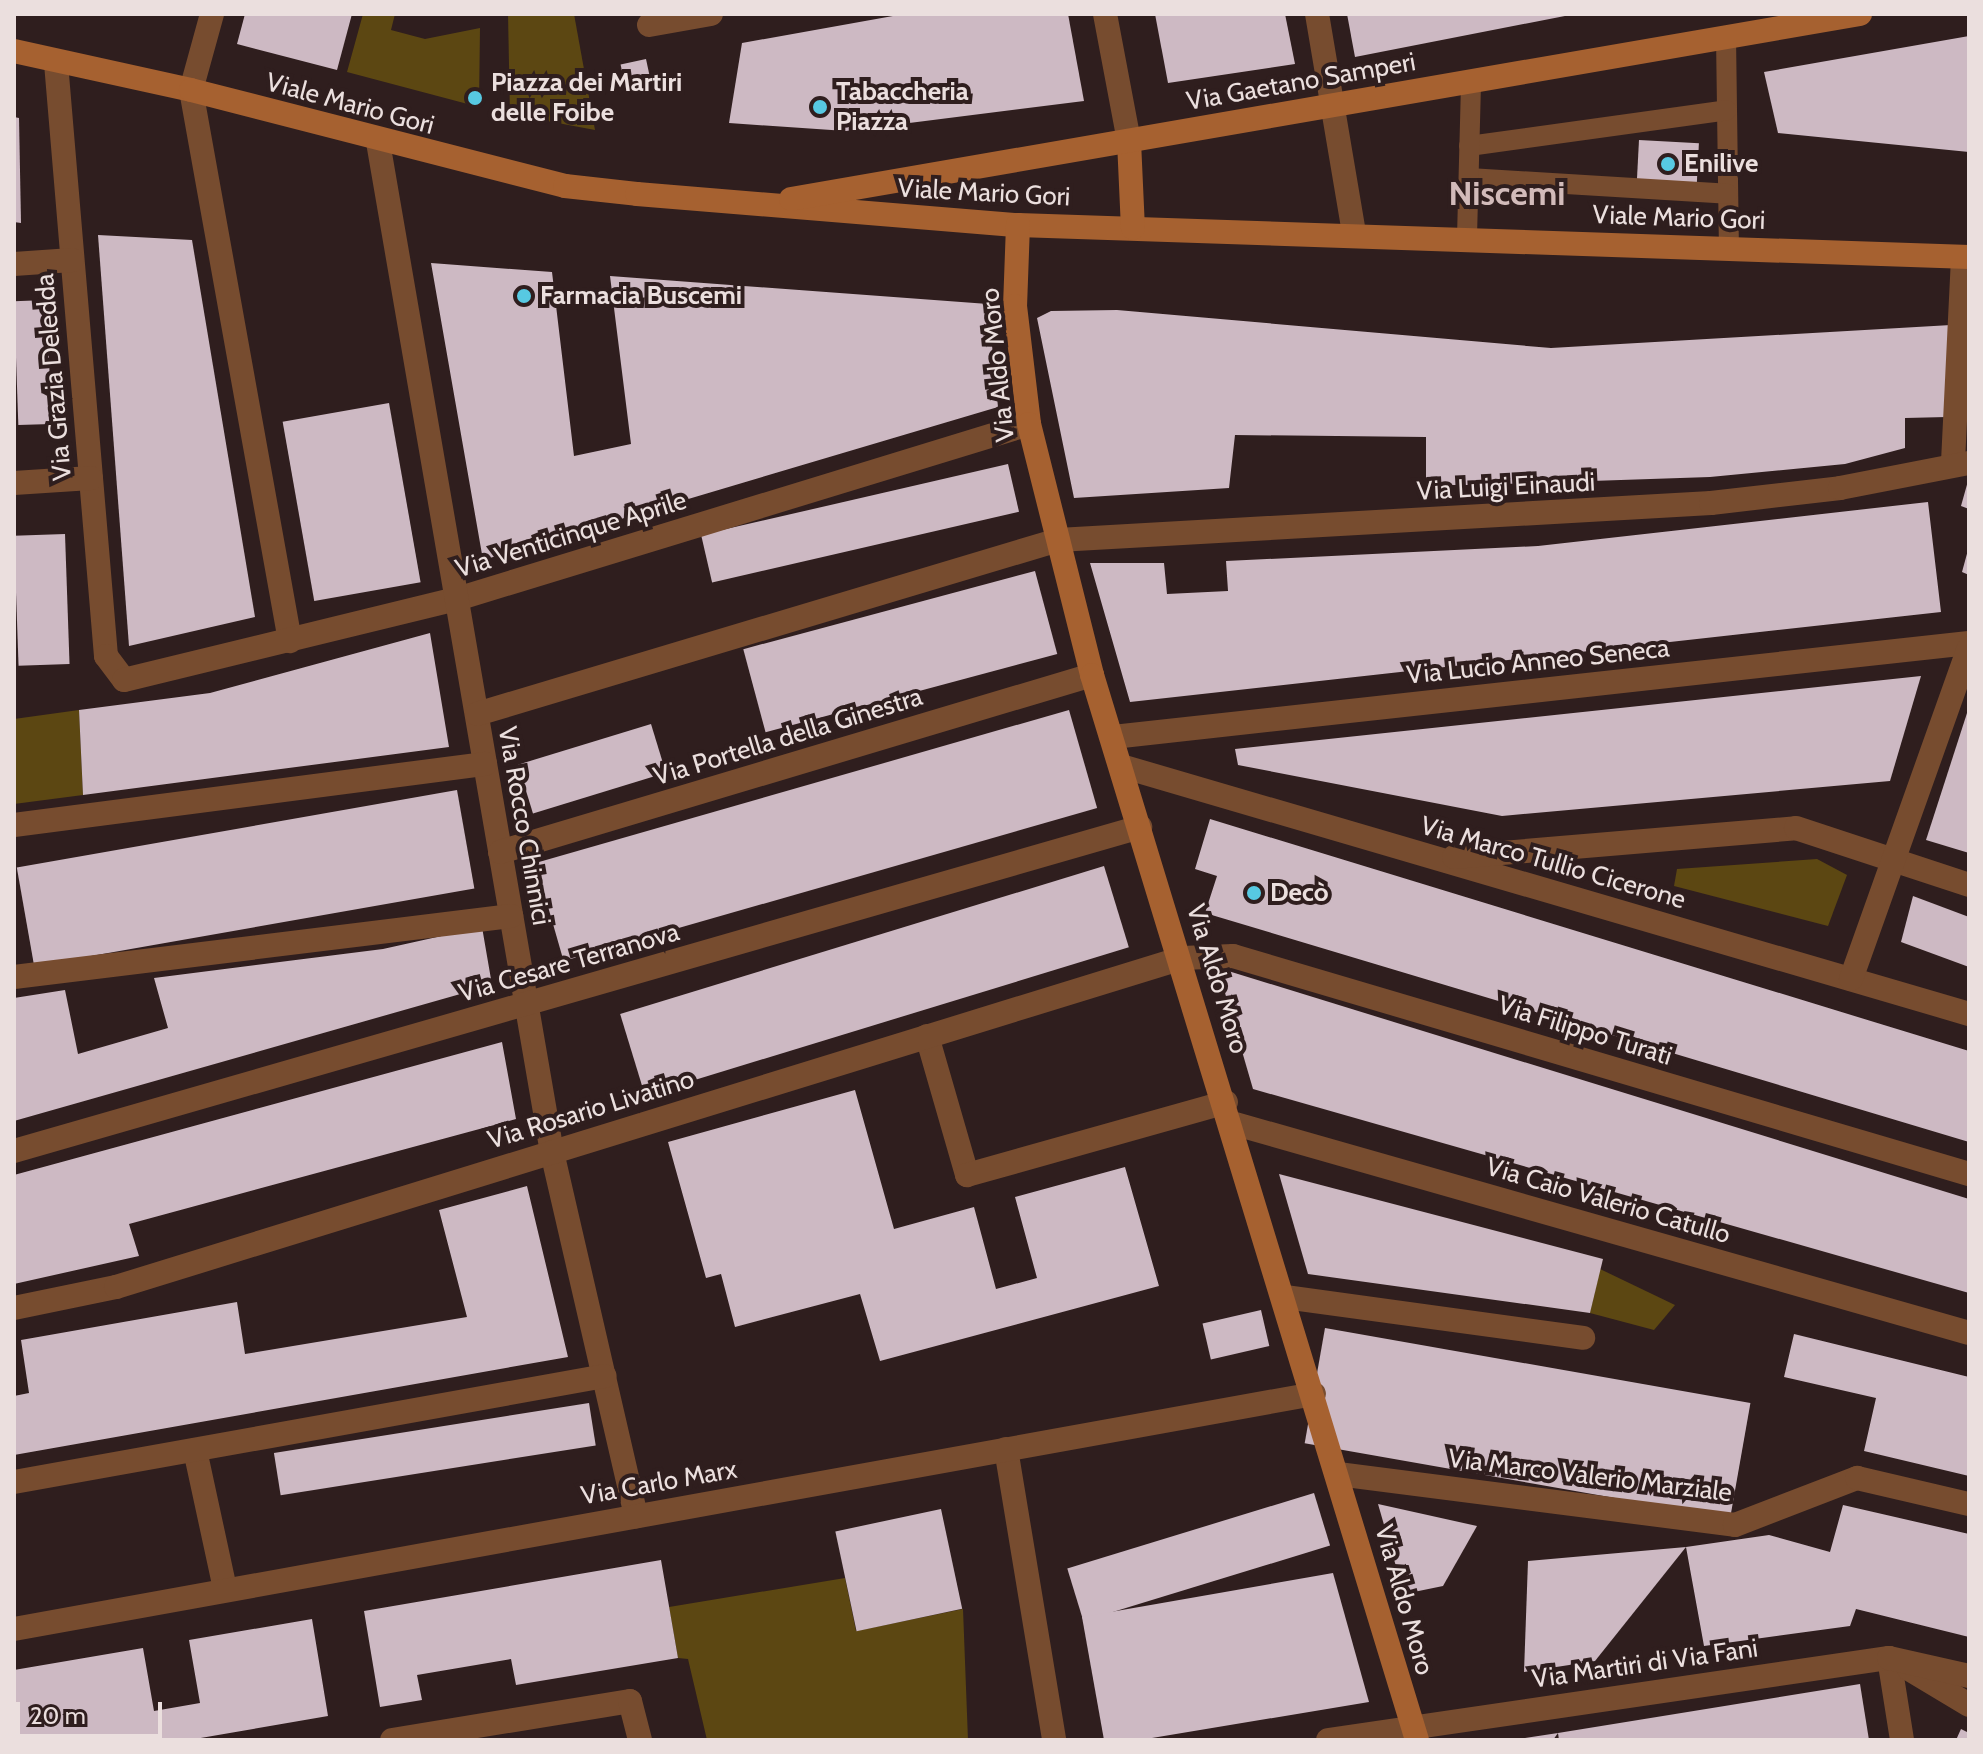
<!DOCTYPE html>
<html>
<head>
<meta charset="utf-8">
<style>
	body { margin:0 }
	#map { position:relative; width:1983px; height:1754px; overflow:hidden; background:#2f1e1e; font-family:Cabin,sans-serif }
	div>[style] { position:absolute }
	.green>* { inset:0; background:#5c4712 }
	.building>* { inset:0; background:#cdb9c3; transform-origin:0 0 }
	.lane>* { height:20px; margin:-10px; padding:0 10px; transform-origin:10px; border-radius:10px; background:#774c2f }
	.street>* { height:24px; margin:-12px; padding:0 12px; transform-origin:12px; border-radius:12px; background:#774c2f }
	.secondary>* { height:24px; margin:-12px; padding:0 12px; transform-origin:12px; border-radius:12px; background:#a66130 }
	.dots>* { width:22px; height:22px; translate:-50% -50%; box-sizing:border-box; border:4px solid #2f1e1e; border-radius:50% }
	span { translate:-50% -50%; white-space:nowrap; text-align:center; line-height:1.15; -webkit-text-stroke:8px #2f1e1e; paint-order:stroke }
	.street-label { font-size:26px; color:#ebdfde }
	.poi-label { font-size:26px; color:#ebdfde; font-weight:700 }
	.left { translate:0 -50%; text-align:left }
	.district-label { font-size:34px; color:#d2bbba; font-weight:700 }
	.frame { position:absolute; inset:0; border:16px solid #ebdfde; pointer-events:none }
	.scale { position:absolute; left:16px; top:1702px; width:146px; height:36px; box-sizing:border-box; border:4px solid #ebdfde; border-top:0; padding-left:10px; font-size:24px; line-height:28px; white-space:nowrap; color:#ebdfde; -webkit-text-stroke:6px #2f1e1e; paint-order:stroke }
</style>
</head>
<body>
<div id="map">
	<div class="green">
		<div style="clip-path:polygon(363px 14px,395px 14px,391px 30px,425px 39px,480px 28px,479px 107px,347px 72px)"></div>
		<div style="clip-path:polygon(508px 14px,574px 14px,595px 130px,510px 114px)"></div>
		<div style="clip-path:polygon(79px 710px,83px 795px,14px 804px,14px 719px)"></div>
		<div style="clip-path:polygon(1817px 859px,1847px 875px,1828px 926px,1674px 886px,1677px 869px)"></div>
		<div style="clip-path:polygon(1600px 1269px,1675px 1305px,1654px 1330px,1590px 1313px)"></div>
		<div style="clip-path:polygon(845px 1578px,856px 1631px,963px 1609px,968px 1740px,707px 1740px,688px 1659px,678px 1658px,669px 1607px)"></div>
	</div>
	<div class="building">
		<div style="clip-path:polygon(245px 14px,352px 14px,337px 70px,237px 44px)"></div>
		<div style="clip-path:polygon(904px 14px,1068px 14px,1084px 101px,846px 131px,729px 123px,742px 43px)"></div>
		<div style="clip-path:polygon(1155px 14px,1285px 14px,1295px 64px,1168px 83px)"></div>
		<div style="clip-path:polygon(1347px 14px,1570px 14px,1570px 15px,1355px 57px)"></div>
		<div style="clip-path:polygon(1969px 36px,1969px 152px,1778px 133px,1764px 72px)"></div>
		<div style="left:646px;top:59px;width:30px;height:26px;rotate:78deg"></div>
		<div style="clip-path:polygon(14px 117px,19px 118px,21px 223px,14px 222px)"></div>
		<div style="left:1639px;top:140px;width:60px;height:51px;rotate:3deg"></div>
		<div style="clip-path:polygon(98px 235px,192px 240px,255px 617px,129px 646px)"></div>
		<div style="clip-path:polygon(431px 263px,552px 272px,574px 456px,631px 444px,610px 276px,988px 304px,998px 407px,483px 560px)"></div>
		<div style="left:47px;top:300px;width:124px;height:33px;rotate:88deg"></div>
		<div style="clip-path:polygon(1117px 310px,1551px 348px,1951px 325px,1947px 417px,1905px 418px,1905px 448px,1845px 464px,1710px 477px,1473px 485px,1426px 485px,1426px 437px,1235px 435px,1229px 488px,1074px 498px,1037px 318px,1051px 311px)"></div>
		<div style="left:389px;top:403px;width:182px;height:108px;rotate:80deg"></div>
		<div style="left:1008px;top:464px;width:49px;height:315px;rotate:77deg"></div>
		<div style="clip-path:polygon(1968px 481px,1969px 481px,1969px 509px,1961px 506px)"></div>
		<div style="clip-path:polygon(1928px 502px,1941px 612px,1130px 702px,1090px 563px,1164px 563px,1167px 594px,1228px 591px,1226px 561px,1538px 546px)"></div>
		<div style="left:65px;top:534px;width:130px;height:51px;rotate:88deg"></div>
		<div style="clip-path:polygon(1968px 550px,1969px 550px,1969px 575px,1962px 572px)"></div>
		<div style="left:1035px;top:571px;width:86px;height:302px;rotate:75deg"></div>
		<div style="clip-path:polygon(430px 633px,449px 747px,83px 795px,79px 710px,210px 693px)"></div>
		<div style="clip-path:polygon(1921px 676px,1890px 781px,1502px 816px,1238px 765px,1235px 749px)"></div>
		<div style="left:1069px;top:710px;width:102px;height:555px;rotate:74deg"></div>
		<div style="clip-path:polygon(1968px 710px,1969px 710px,1969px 853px,1926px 840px)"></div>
		<div style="left:651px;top:724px;width:51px;height:139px;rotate:73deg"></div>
		<div style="left:457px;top:790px;width:100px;height:447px;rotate:80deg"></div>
		<div style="clip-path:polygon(1210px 819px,1969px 1051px,1969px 1142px,1205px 913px,1217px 876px,1195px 869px)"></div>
		<div style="left:1104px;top:866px;width:85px;height:506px;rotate:73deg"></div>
		<div style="clip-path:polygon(1913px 896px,1969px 917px,1969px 967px,1901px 942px)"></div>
		<div style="clip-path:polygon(482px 927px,492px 985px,14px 1121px,14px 998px,65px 990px,78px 1054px,168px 1028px,154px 978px,383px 949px)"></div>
		<div style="clip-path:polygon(1225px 970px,1969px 1199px,1969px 1293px,1253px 1089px,1223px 986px)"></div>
		<div style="clip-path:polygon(502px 1042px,516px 1119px,129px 1224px,139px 1256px,14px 1284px,14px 1175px)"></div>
		<div style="clip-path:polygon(855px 1090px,894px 1229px,974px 1207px,996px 1289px,1037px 1278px,1015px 1197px,1125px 1167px,1159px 1286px,880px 1361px,860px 1294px,735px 1327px,721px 1274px,706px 1278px,668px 1142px)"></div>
		<div style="clip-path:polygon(1279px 1174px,1603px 1259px,1590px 1313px,1308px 1274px)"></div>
		<div style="clip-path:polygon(527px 1186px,568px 1357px,14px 1455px,14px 1396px,29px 1393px,21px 1340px,237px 1302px,245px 1354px,467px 1317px,439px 1210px)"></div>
		<div style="left:1261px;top:1310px;width:37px;height:60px;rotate:77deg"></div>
		<div style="left:1325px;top:1328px;width:432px;height:117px;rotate:10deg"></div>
		<div style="clip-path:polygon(1794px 1334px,1969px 1377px,1969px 1476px,1864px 1451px,1876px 1398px,1784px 1377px)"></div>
		<div style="left:589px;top:1403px;width:43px;height:319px;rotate:81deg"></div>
		<div style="left:1314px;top:1493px;width:55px;height:258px;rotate:73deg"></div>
		<div style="clip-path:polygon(1378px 1504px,1477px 1526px,1443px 1586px,1404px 1594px)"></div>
		<div style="clip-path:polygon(1843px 1505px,1969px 1534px,1969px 1637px,1856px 1609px,1850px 1626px,1704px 1646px,1686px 1547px,1769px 1535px,1830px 1552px)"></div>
		<div style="left:941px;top:1509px;width:102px;height:108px;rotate:78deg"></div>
		<div style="clip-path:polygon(1686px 1547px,1595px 1661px,1524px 1672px,1528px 1561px)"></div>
		<div style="clip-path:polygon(661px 1560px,678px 1658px,516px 1685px,511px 1659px,417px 1675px,422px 1700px,380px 1707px,364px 1611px)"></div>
		<div style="clip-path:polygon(1333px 1573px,1369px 1702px,1140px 1740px,1104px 1740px,1082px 1617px)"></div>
		<div style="clip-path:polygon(312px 1619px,328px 1716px,189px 1740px,14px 1740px,14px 1670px,143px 1648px,154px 1711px,200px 1703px,189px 1640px)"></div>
		<div style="clip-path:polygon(1860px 1684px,1869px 1740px,1559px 1740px,1558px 1733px)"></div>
		<div style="clip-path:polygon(1961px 1729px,1969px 1733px,1969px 1740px,1956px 1740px)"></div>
		<div style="clip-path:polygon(1558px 1733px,1553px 1740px,1525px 1740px,1525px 1738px)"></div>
	</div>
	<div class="lane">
		<div style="left:1726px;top:37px;width:212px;rotate:89.2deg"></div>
		<div style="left:1469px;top:146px;width:260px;rotate:-7.9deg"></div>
		<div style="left:1469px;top:178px;width:259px;rotate:3.5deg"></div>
		<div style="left:1467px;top:237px;width:155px;rotate:-88.5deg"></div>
	</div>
	<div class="street">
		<div style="left:212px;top:14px;width:79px;rotate:105.4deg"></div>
		<div style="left:191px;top:90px;width:560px;rotate:79.81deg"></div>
		<div style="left:1105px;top:14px;width:129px;rotate:79.3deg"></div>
		<div style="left:1317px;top:14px;width:222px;rotate:80.4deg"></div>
		<div style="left:649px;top:25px;width:63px;rotate:-10.1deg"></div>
		<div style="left:56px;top:63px;width:595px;rotate:85.18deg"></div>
		<div style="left:106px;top:656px;width:30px;rotate:53deg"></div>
		<div style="left:124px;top:680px;width:343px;rotate:-13.7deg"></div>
		<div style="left:457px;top:599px;width:598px;rotate:-17.01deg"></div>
		<div style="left:378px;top:142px;width:1025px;rotate:80.23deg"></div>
		<div style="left:552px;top:1152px;width:374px;rotate:77deg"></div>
		<div style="left:14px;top:264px;width:58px;rotate:-3.9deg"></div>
		<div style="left:1953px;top:462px;width:205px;rotate:-87.2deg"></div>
		<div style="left:14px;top:483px;width:77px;rotate:-3.7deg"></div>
		<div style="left:477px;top:714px;width:606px;rotate:-16.67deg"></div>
		<div style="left:1058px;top:540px;width:654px;rotate:-3.24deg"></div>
		<div style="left:1711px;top:503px;width:130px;rotate:-6.6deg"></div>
		<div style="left:1840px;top:488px;width:131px;rotate:-11deg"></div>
		<div style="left:1113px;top:737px;width:861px;rotate:-6.27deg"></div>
		<div style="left:1121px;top:766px;width:884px;rotate:16.3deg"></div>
		<div style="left:14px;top:825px;width:475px;rotate:-7.4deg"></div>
		<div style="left:500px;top:852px;width:618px;rotate:-16.65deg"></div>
		<div style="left:1454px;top:857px;width:343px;rotate:-4.8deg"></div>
		<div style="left:1796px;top:828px;width:182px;rotate:18.2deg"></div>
		<div style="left:14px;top:977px;width:501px;rotate:-7deg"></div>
		<div style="left:1851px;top:979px;width:351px;rotate:-70.4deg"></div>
		<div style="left:927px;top:1036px;width:145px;rotate:73.9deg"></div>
		<div style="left:967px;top:1175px;width:269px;rotate:-15.7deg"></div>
		<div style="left:1232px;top:1123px;width:766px;rotate:15.9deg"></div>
		<div style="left:14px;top:1151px;width:1172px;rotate:-16.05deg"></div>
		<div style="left:1285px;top:1297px;width:301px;rotate:7.8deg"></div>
		<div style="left:14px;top:1308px;width:104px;rotate:-11.6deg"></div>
		<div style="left:116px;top:1287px;width:1116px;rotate:-17.15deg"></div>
		<div style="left:1182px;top:958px;width:51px;rotate:-2.2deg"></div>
		<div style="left:1233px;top:956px;width:768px;rotate:16.5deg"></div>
		<div style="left:1006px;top:1449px;width:295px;rotate:80.6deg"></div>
		<div style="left:195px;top:1450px;width:142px;rotate:77.8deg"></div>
		<div style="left:1338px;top:1474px;width:400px;rotate:7.3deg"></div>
		<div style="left:1735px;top:1525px;width:131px;rotate:-21.1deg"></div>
		<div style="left:1857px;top:1478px;width:115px;rotate:13.1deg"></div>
		<div style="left:14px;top:1482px;width:600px;rotate:-10.17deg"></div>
		<div style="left:14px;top:1629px;width:1321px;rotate:-10.25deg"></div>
		<div style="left:1889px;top:1658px;width:83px;rotate:81deg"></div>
		<div style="left:1909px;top:1669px;width:70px;rotate:31deg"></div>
		<div style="left:392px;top:1740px;width:241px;rotate:-9.3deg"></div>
		<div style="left:630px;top:1701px;width:40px;rotate:75.6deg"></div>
		<div style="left:1328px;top:1740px;width:567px;rotate:-8.32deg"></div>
		<div style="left:1889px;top:1658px;width:82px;rotate:12.7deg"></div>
	</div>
	<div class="secondary">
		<div style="left:14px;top:51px;width:181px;rotate:12.4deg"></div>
		<div style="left:191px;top:90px;width:386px;rotate:14.4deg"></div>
		<div style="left:565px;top:186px;width:72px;rotate:6.3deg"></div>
		<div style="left:637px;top:194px;width:382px;rotate:4.7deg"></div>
		<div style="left:1018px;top:225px;width:952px;rotate:1.93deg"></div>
		<div style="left:1129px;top:141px;width:87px;rotate:87.4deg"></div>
		<div style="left:791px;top:199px;width:1085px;rotate:-9.82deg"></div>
		<div style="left:1018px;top:225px;width:81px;rotate:92.1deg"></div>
		<div style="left:1015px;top:306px;width:119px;rotate:83.2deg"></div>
		<div style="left:1029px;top:424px;width:259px;rotate:75.9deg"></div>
		<div style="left:1092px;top:675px;width:1113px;rotate:73.03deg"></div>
	</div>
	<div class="dots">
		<div style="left:475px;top:98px;background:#57c9e2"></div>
		<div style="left:820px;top:107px;background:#57c9e2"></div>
		<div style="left:1668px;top:164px;background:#57c9e2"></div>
		<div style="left:524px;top:296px;background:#57c9e2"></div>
		<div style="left:1254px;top:893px;background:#57c9e2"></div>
	</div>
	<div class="street-label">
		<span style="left:1301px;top:82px;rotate:-10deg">Via Gaetano Samperi</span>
		<span style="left:350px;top:104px;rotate:15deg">Viale Mario Gori</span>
		<span style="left:984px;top:193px;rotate:3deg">Viale Mario Gori</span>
		<span style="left:1679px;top:218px;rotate:2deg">Viale Mario Gori</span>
		<span style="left:998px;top:365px;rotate:-96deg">Via Aldo Moro</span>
		<span style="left:54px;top:377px;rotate:-95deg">Via Grazia Deledda</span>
		<span style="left:1506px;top:487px;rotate:-3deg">Via Luigi Einaudi</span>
		<span style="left:571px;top:535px;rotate:-17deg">Via Venticinque Aprile</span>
		<span style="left:1538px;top:662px;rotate:-6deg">Via Lucio Anneo Seneca</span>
		<span style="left:788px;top:737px;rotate:-17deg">Via Portella della Ginestra</span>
		<span style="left:524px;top:826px;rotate:80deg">Via Rocco Chinnici</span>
		<span style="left:1553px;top:863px;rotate:16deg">Via Marco Tullio Cicerone</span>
		<span style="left:569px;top:963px;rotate:-16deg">Via Cesare Terranova</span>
		<span style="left:1217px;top:979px;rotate:73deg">Via Aldo Moro</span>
		<span style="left:1585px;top:1031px;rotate:17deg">Via Filippo Turati</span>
		<span style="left:591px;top:1110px;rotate:-17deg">Via Rosario Livatino</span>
		<span style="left:1608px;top:1201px;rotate:16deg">Via Caio Valerio Catullo</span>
		<span style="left:1590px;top:1476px;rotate:7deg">Via Marco Valerio Marziale</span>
		<span style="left:659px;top:1483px;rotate:-10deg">Via Carlo Marx</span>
		<span style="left:1404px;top:1600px;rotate:74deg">Via Aldo Moro</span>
		<span style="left:1645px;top:1664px;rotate:-8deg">Via Martiri di Via Fani</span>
	</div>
	<div class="poi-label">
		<span class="left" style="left:491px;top:98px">Piazza dei Martiri<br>delle Foibe</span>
		<span class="left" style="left:836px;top:107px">Tabaccheria<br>Piazza</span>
		<span class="left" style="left:1684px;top:164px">Enilive</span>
		<span class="left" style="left:540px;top:296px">Farmacia Buscemi</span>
		<span class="left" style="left:1270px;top:893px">Decò</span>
	</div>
	<div class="district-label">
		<span style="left:1507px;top:194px">Niscemi</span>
	</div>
	<div class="frame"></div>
	<div class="scale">20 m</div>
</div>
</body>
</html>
